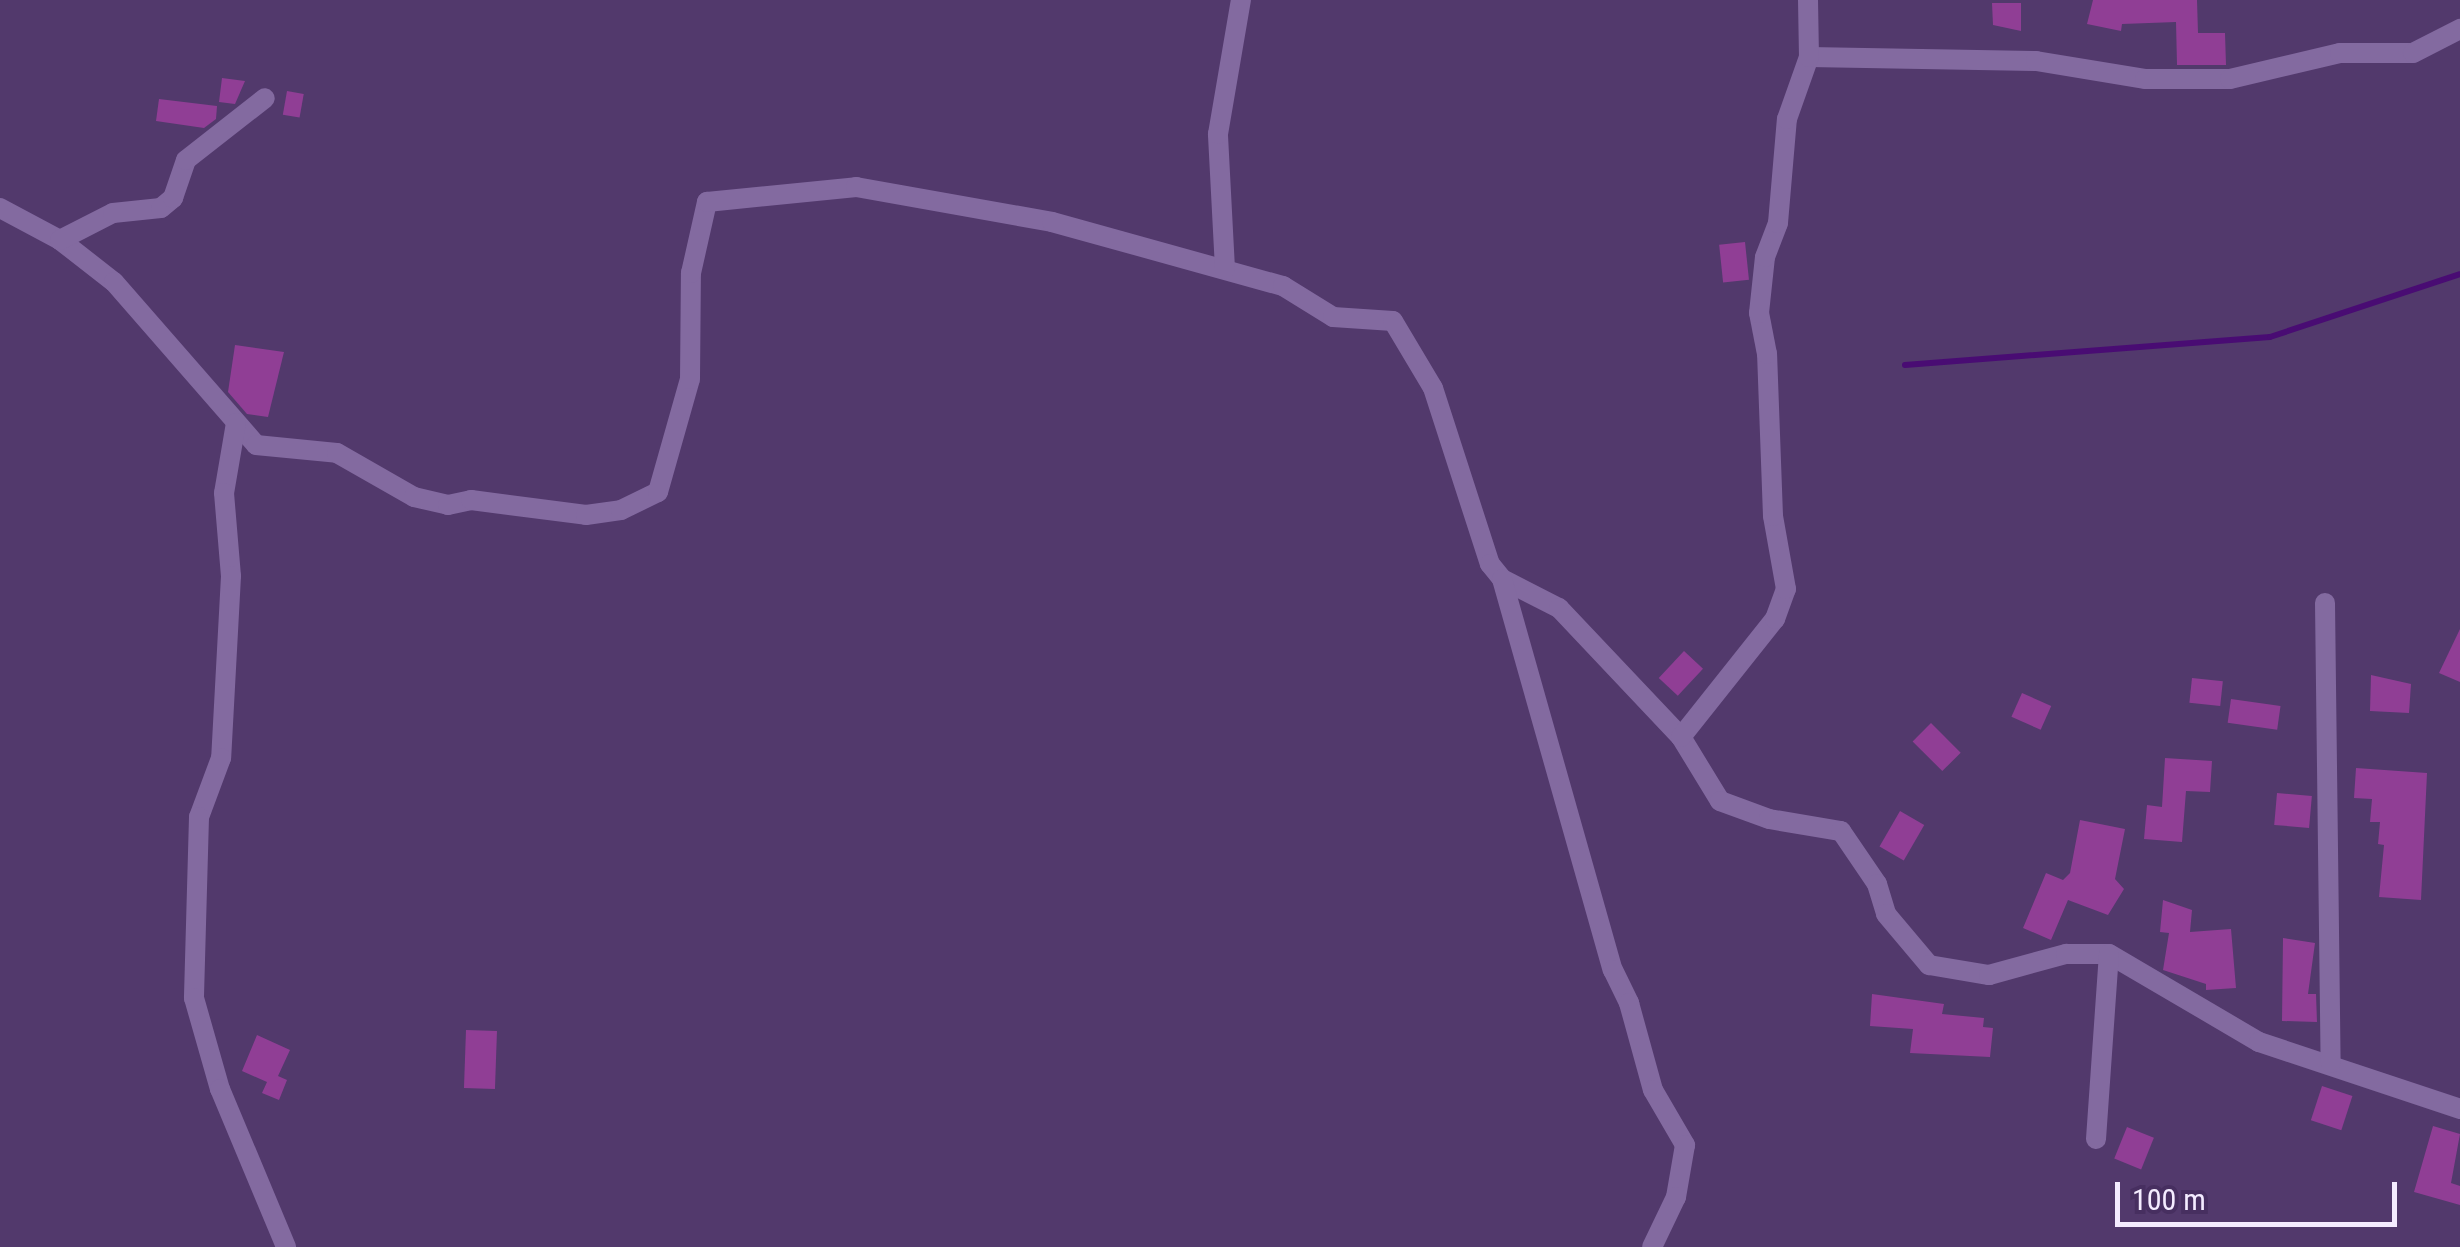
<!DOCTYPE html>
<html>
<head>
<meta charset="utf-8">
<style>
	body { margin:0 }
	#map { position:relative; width:2460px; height:1247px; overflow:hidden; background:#52396c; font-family:"Roboto Condensed",sans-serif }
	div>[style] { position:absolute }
	.stream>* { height:6px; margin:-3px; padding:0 3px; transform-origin:3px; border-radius:3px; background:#490c73 }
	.building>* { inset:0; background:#903e95; transform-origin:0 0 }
	.minor>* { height:20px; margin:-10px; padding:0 10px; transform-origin:10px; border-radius:10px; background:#836aa0 }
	span { translate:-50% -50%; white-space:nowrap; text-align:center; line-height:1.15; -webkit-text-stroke:9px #472f60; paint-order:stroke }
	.scale { position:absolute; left:2115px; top:1182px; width:282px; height:45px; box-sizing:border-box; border:5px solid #f4ecff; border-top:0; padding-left:12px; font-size:30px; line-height:35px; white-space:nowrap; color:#f4ecff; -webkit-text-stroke:8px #472f60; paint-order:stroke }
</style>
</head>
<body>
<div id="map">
	<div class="stream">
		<div style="left:1905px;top:365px;width:366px;rotate:-4.4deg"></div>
		<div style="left:2270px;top:337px;width:200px;rotate:-18.3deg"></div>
	</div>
	<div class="building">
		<div style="clip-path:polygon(2093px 0,2197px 0,2198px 33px,2225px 33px,2226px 65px,2177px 65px,2176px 22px,2122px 24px,2121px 31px,2087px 24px)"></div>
		<div style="clip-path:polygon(1992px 3px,2021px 3px,2021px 31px,1993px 25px)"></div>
		<div style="clip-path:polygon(222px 78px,245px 81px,235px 104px,219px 102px)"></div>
		<div style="left:287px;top:91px;width:17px;height:24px;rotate:10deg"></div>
		<div style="clip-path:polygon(159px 99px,217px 106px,216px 119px,204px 128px,156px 121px)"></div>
		<div style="left:1745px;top:242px;width:38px;height:26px;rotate:84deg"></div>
		<div style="clip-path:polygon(235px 345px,284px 352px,268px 417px,247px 414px,228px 392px)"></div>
		<div style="clip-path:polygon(2460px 629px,2460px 682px,2439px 673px)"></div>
		<div style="left:1684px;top:651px;width:26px;height:37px;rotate:43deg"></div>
		<div style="clip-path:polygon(2371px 675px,2411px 684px,2409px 713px,2370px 711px)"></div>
		<div style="left:2192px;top:678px;width:31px;height:25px;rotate:6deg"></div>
		<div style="left:2022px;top:693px;width:32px;height:26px;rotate:24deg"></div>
		<div style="left:2231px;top:699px;width:50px;height:24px;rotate:8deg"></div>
		<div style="left:1931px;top:723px;width:42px;height:26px;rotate:45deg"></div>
		<div style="clip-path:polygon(2165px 758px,2212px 761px,2210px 792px,2186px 791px,2182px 842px,2144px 839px,2147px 805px,2162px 807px)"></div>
		<div style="clip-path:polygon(2356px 768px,2427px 773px,2421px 900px,2379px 897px,2384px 845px,2378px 844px,2380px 822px,2370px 822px,2372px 799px,2354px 798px)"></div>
		<div style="left:2277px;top:793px;width:35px;height:32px;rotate:5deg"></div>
		<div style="left:1900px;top:811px;width:28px;height:41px;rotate:30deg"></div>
		<div style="clip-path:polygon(2080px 820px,2125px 829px,2115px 879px,2124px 889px,2108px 915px,2068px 900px,2051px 940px,2023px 928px,2046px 873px,2063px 880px,2070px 873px)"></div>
		<div style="clip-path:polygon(2163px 900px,2192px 910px,2190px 932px,2231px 929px,2236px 988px,2206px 990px,2206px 984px,2163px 970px,2169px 933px,2160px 932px)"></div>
		<div style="clip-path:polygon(2283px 938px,2315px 943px,2308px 994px,2316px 994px,2317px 1022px,2282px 1021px)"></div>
		<div style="clip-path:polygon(1872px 994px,1944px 1004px,1942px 1014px,1984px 1018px,1983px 1027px,1993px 1028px,1990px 1057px,1910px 1053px,1913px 1029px,1870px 1026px)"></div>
		<div style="left:466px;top:1030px;width:31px;height:58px;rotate:2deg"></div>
		<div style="clip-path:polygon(257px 1035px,290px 1050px,278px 1076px,287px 1080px,279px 1100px,262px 1093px,267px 1082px,242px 1071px)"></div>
		<div style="left:2322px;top:1086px;width:32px;height:36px;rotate:18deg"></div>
		<div style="clip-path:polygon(2433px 1126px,2460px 1134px,2451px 1183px,2460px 1186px,2460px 1205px,2414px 1192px)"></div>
		<div style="left:2127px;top:1127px;width:29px;height:34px;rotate:22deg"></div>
	</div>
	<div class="minor">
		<div style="left:1809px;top:57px;width:227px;rotate:1deg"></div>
		<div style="left:2036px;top:61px;width:110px;rotate:9.4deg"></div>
		<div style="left:2145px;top:79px;width:85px"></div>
		<div style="left:2230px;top:79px;width:113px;rotate:-13.3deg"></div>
		<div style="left:2340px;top:53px;width:73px"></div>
		<div style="left:2413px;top:53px;width:53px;rotate:-27.1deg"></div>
		<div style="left:0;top:208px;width:68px;rotate:28.1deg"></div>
		<div style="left:60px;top:240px;width:68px;rotate:37.9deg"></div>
		<div style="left:114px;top:282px;width:216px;rotate:48.9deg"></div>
		<div style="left:256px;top:445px;width:81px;rotate:5.6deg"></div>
		<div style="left:337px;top:453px;width:89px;rotate:29.7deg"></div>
		<div style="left:414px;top:497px;width:35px;rotate:13deg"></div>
		<div style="left:448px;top:505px;width:24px;rotate:-12deg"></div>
		<div style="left:471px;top:500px;width:116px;rotate:7.4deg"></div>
		<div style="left:586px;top:515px;width:35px;rotate:-8deg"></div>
		<div style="left:621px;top:510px;width:41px;rotate:-25.9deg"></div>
		<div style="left:658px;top:492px;width:117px;rotate:-74.2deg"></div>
		<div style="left:690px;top:379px;width:106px;rotate:-89.5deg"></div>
		<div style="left:691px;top:273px;width:73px;rotate:-77.3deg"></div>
		<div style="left:707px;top:202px;width:150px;rotate:-5.7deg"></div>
		<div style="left:856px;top:187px;width:199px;rotate:10.1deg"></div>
		<div style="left:1052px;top:222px;width:240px;rotate:15.5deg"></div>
		<div style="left:1283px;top:286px;width:59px;rotate:31.8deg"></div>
		<div style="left:1333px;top:317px;width:60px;rotate:3.8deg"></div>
		<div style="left:1393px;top:321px;width:78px;rotate:59.2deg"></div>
		<div style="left:1433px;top:388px;width:185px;rotate:72.1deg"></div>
		<div style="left:1490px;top:564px;width:19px;rotate:51deg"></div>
		<div style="left:1502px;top:579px;width:64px;rotate:27deg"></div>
		<div style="left:1559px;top:608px;width:178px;rotate:46.6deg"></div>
		<div style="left:1681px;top:737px;width:75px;rotate:58.6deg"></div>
		<div style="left:1720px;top:801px;width:52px;rotate:20.2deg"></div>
		<div style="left:1769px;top:819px;width:73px;rotate:9.5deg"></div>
		<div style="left:1841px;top:831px;width:64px;rotate:55.8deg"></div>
		<div style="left:1877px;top:884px;width:31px;rotate:73deg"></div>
		<div style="left:1886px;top:914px;width:67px;rotate:49.9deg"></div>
		<div style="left:1929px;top:965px;width:61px;rotate:9.5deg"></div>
		<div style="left:1989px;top:975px;width:80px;rotate:-15.3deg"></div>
		<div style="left:2066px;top:954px;width:43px"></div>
		<div style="left:2109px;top:954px;width:174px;rotate:30.4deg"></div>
		<div style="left:2259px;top:1042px;width:212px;rotate:18.4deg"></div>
		<div style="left:60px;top:240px;width:59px;rotate:-27deg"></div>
		<div style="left:113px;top:213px;width:48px;rotate:-5.9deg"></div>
		<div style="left:161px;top:208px;width:16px;rotate:-40deg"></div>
		<div style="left:173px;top:198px;width:40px;rotate:-71.1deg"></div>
		<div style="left:186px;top:160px;width:100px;rotate:-38.1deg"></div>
		<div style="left:1225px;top:269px;width:135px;rotate:-93deg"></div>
		<div style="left:1218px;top:134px;width:136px;rotate:-80.3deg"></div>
		<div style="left:236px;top:423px;width:71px;rotate:99.7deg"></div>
		<div style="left:224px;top:493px;width:83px;rotate:85.2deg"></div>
		<div style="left:231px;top:576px;width:182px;rotate:93.1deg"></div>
		<div style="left:221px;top:758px;width:63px;rotate:110.4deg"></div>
		<div style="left:199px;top:817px;width:181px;rotate:91.6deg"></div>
		<div style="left:194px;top:998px;width:95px;rotate:74.1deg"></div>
		<div style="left:220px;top:1089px;width:171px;rotate:67.3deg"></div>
		<div style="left:1502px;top:579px;width:406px;rotate:74.2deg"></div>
		<div style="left:1613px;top:970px;width:37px;rotate:64deg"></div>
		<div style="left:1629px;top:1003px;width:90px;rotate:74.6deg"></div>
		<div style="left:1653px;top:1090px;width:64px;rotate:59.8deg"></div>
		<div style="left:1685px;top:1145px;width:53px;rotate:99.8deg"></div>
		<div style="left:1676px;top:1197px;width:55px;rotate:115.6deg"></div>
		<div style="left:2325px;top:603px;width:460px;rotate:89.3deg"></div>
		<div style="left:1681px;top:737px;width:151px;rotate:-51.5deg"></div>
		<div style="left:1775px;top:619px;width:32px;rotate:-70deg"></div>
		<div style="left:1786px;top:589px;width:74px;rotate:-100.1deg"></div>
		<div style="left:1773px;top:516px;width:162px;rotate:-92.1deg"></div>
		<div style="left:1767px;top:354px;width:42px;rotate:-101deg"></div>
		<div style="left:1759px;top:313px;width:56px;rotate:-83.9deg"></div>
		<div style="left:1765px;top:257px;width:36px;rotate:-69deg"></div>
		<div style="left:1778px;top:223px;width:104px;rotate:-85.1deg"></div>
		<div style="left:1787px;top:119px;width:66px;rotate:-70.5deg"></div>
		<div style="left:1809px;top:57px;width:57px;rotate:-91deg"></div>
		<div style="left:2096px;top:1139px;width:185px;rotate:-86deg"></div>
	</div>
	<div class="scale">100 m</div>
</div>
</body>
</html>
